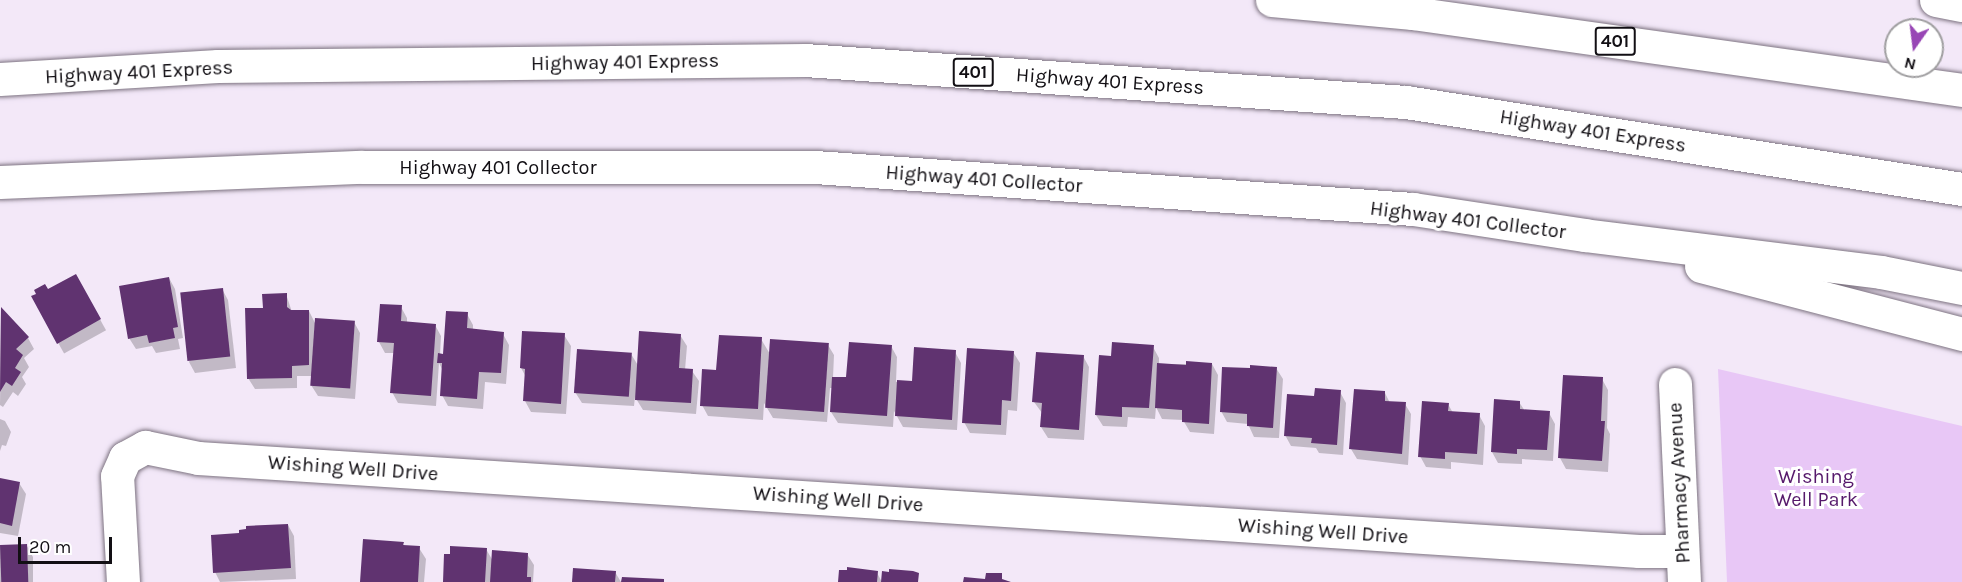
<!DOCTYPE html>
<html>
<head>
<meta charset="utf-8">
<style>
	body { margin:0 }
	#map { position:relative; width:1962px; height:582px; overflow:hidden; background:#f3e8f8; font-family:Karla,sans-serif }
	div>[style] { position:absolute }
	.green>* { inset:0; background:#e8c7f6 }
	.shadow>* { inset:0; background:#0003; transform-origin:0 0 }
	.building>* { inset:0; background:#603370; transform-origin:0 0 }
	.roads { filter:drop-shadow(0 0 2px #7d7381) drop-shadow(0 0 2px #7d7381) }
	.minor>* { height:33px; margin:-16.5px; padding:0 16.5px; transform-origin:16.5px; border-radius:16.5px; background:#fff }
	.highway>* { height:33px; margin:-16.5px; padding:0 16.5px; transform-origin:16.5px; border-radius:16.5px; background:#fff }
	span { translate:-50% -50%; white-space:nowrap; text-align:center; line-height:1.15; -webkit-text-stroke:6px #fff; paint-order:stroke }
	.shield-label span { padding:2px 4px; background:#fff; border:2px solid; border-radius:4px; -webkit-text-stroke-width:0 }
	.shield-label { font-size:18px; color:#120f14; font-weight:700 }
	.street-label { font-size:20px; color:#120f14 }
	.park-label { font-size:20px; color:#56196b }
	.north { position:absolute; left:1884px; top:18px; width:60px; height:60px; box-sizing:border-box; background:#fff; border:2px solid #a09fa1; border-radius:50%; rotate:194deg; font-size:16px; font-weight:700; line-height:24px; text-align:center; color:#120f14 }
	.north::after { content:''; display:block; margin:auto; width:21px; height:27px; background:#9846b5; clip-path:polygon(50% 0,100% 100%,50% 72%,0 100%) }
	.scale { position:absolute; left:18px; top:537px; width:94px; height:27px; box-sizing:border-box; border:3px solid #120f14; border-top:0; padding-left:8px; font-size:18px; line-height:21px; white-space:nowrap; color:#120f14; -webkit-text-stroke:4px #fff; paint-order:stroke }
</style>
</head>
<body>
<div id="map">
	<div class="green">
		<div style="clip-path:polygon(1718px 369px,1962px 426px,1962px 582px,1727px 582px)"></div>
	</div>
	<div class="shadow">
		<div style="left:76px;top:276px;width:62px;height:48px;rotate:61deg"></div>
		<div style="clip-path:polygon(169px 278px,175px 289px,183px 338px,178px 339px,180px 349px,156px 353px,152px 346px,136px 349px,129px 338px)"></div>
		<div style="clip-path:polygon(222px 289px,228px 300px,236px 368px,195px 373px,189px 362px)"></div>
		<div style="clip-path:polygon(286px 294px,292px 312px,309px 311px,316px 325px,354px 322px,360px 333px,355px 399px,318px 396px,311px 385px,312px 376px,297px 376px,297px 388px,255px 389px,248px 378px,264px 309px)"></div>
		<div style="clip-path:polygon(401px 307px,407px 318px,407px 323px,435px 325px,441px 336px,440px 355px,444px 356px,467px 314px,473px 325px,473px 330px,503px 334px,509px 345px,506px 384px,485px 382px,483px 409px,448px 406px,442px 395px,443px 371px,439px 363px,436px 406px,398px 403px,392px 392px,395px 353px,385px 353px,379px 342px)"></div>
		<div style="clip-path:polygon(1px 309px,28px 338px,34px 349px,24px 358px,29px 367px,22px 377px,26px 384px,18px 396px,13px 392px,3px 407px,0 405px)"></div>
		<div style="clip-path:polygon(564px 335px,571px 346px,566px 414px,531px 412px,525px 401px,526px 377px,521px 368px)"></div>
		<div style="clip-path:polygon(680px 335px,687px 346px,685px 370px,692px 371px,699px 381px,696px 414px,643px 410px,635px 397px,634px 406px,582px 403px,575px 392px,631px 354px,639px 367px)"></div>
		<div style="clip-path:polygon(761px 339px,770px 354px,828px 345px,834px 355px,833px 378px,847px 379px,891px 346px,897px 357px,896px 382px,913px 383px,955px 352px,961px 363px,957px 430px,903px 427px,894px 411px,893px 427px,838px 423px,831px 412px,833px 388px,830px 388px,827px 422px,773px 418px,764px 403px,763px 420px,708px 416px,702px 405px,718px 372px)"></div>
		<div style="clip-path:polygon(1153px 347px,1159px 358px,1159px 364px,1212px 364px,1218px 375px,1214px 434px,1190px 432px,1183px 420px,1162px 419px,1156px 407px,1155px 419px,1128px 417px,1127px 427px,1103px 426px,1096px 415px,1113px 358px)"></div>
		<div style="clip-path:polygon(1013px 352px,1020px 363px,1017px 411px,1008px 410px,1006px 435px,970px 433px,964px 422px)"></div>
		<div style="clip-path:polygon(1083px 356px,1089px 367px,1084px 440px,1048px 438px,1041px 427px,1042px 413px,1034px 402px)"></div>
		<div style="clip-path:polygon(1276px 368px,1283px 379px,1279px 438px,1254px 437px,1248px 424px,1227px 422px,1221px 411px)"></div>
		<div style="clip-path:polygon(1602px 379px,1608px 390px,1607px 428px,1610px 434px,1608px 472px,1566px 469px,1560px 458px)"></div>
		<div style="clip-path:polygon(1340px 392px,1346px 403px,1343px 455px,1319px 453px,1316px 448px,1291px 446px,1285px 435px,1316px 398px)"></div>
		<div style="clip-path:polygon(1385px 393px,1390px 403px,1405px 404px,1411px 414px,1408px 465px,1357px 459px,1351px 449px)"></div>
		<div style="clip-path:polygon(1519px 402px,1525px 411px,1549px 413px,1555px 424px,1553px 461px,1522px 459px,1522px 464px,1498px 463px,1492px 452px)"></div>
		<div style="clip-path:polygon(1448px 404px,1453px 413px,1479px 415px,1485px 426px,1483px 465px,1451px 462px,1451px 469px,1426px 467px,1420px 456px)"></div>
		<div style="clip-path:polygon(0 419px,5px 421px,11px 432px,6px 446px,2px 445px,0 451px)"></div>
		<div style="clip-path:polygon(0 480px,19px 483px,26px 494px,18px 536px,0 533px)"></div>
		<div style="clip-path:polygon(288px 525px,294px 536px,296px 579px,220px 582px,215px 572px,241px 535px)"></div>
		<div style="clip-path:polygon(403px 543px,405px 547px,419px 548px,426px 559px,424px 582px,362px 582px)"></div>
		<div style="clip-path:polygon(0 546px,27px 546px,33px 557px,33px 582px,0 582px)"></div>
		<div style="clip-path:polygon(486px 549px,493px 561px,527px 554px,534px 565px,533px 582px,427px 582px,444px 582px)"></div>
		<div style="clip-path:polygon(615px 572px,621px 582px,574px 582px)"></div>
		<div style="clip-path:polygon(877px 573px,882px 582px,840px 582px)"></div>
	</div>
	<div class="building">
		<div style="clip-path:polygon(76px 274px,101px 319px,57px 344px,31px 296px,36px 294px,34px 290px,45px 284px,48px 289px)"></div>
		<div style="clip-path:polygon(169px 277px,178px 327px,173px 328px,175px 338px,149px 343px,147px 335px,128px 339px,119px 286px)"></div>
		<div style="left:223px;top:288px;width:69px;height:43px;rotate:84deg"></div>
		<div style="clip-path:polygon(287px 293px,287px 307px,291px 310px,309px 310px,309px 365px,292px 366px,292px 378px,247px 379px,245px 308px,263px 308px,262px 294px)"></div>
		<div style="clip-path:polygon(380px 304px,402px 305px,401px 321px,436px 324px,431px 396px,390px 393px,394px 343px,377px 342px)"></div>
		<div style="clip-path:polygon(1px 307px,29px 337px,16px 349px,23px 355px,15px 368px,21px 372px,12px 386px,6px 382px,0 392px)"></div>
		<div style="clip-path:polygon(446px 311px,468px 312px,467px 328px,504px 332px,501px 373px,479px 372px,477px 399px,440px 396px,442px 363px,437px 363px,438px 353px,443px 354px)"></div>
		<div style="left:315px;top:318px;width:40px;height:68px;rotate:4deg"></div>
		<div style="clip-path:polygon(522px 331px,565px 333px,561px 404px,523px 401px,525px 369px,520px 368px)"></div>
		<div style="clip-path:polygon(639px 331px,681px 334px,679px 368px,693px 369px,691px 403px,635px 400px)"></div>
		<div style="clip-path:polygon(719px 335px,762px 337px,758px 409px,700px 406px,702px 369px,716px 370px)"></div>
		<div style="left:770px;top:339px;width:59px;height:69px;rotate:4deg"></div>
		<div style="clip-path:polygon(849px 342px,892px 345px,887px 416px,830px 412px,832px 377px,846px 377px)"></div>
		<div style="clip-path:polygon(1112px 342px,1154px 345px,1149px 408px,1122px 407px,1122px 417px,1095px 415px,1099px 355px,1111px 356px)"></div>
		<div style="clip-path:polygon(914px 347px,956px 350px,952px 420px,895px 416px,897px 380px,912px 381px)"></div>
		<div style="clip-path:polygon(967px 348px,1014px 351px,1011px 401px,1002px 400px,1001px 425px,962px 423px)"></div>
		<div style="left:577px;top:349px;width:55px;height:44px;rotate:4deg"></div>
		<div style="clip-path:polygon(1036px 352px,1084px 355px,1079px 430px,1040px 427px,1042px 403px,1032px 402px)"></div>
		<div style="clip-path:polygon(1186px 361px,1212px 363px,1209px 424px,1182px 422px,1182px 410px,1155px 408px,1157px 363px,1186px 365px)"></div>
		<div style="clip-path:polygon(1250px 365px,1277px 367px,1273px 428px,1247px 426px,1247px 414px,1220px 412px,1222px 367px,1250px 368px)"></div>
		<div style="clip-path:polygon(1563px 375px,1603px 377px,1601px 421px,1605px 421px,1602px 461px,1558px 458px)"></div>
		<div style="clip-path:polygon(1315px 388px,1341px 390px,1337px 445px,1311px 443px,1312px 438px,1284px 436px,1287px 394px,1314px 396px)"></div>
		<div style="clip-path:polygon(1354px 389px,1385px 391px,1385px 401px,1406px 402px,1402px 454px,1349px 449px)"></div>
		<div style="clip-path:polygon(1494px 399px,1520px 401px,1520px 409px,1550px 411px,1547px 450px,1517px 449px,1517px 454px,1491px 452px)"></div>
		<div style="clip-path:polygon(1422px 401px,1449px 403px,1448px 411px,1480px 413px,1477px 454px,1445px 452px,1445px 459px,1418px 457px)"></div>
		<div style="clip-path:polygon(0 478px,20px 482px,12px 526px,0 523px)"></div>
		<div style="clip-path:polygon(288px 524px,291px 568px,213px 573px,211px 535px,239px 533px,239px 530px,246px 529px,246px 526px)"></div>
		<div style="clip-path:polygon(363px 539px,404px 542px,403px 545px,420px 546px,418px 582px,360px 582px)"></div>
		<div style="left:27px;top:544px;width:38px;height:27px;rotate:88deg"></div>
		<div style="clip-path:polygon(450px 546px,487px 548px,485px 582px,443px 582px,444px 554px,450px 554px)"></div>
		<div style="clip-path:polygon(492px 550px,528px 553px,527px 577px,531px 577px,531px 582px,490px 582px)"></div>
		<div style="clip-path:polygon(847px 567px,878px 571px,877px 582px,838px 582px,839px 570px,847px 570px)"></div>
		<div style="clip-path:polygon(573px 568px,616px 571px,615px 582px,572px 582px)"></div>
		<div style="clip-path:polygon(889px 569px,913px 571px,919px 573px,918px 582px,881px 582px,882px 571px,889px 572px)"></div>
		<div style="clip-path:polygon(986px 573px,1002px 573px,1002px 579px,1011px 582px,963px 582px,964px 577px,985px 579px)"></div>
		<div style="clip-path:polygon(622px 577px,664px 579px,664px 582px,621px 582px)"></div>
	</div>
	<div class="roads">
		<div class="minor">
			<div style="left:1675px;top:384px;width:198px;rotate:87.4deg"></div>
			<div style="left:123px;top:582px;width:106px;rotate:-93.2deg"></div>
			<div style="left:117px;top:476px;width:20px;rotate:-66deg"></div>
			<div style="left:125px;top:458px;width:23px;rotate:-29deg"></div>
			<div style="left:145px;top:447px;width:54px;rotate:11.7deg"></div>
			<div style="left:198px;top:458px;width:1444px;rotate:3.69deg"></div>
			<div style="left:1639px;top:551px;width:42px"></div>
		</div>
		<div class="highway">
			<div style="left:1272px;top:0;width:141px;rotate:5.3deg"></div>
			<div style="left:1412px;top:13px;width:555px;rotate:7.97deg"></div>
			<div style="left:1936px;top:0;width:26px;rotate:11deg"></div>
			<div style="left:0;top:79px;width:218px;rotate:-3.4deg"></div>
			<div style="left:218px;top:66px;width:587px;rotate:-0.59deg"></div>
			<div style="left:805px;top:60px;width:602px;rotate:4deg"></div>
			<div style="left:1406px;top:102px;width:563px;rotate:8.89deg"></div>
			<div style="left:0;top:182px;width:362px;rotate:-2.4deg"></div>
			<div style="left:362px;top:167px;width:453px"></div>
			<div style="left:815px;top:167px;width:599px;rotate:4.02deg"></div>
			<div style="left:1413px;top:209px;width:173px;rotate:8.6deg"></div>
			<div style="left:1584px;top:235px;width:299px;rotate:7.1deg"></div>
			<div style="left:1881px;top:272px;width:83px;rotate:11.2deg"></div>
			<div style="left:1701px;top:266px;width:270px;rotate:14.6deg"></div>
		</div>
	</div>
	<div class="shield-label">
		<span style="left:1615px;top:41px">401</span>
		<span style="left:973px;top:72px">401</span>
	</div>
	<div class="street-label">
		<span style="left:625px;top:62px;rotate:-1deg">Highway 401 Express</span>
		<span style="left:139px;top:72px;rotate:-3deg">Highway 401 Express</span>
		<span style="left:1110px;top:81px;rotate:4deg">Highway 401 Express</span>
		<span style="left:1593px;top:131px;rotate:9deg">Highway 401 Express</span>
		<span style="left:498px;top:167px">Highway 401 Collector</span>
		<span style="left:984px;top:179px;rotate:4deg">Highway 401 Collector</span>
		<span style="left:1468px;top:220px;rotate:7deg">Highway 401 Collector</span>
		<span style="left:353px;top:468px;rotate:4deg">Wishing Well Drive</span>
		<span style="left:1679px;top:483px;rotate:-93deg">Pharmacy Avenue</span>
		<span style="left:838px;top:499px;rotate:4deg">Wishing Well Drive</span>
		<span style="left:1323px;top:531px;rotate:4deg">Wishing Well Drive</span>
	</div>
	<div class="park-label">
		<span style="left:1816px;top:488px">Wishing<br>Well Park</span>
	</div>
	<div class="north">N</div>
	<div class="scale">20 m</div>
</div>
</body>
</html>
